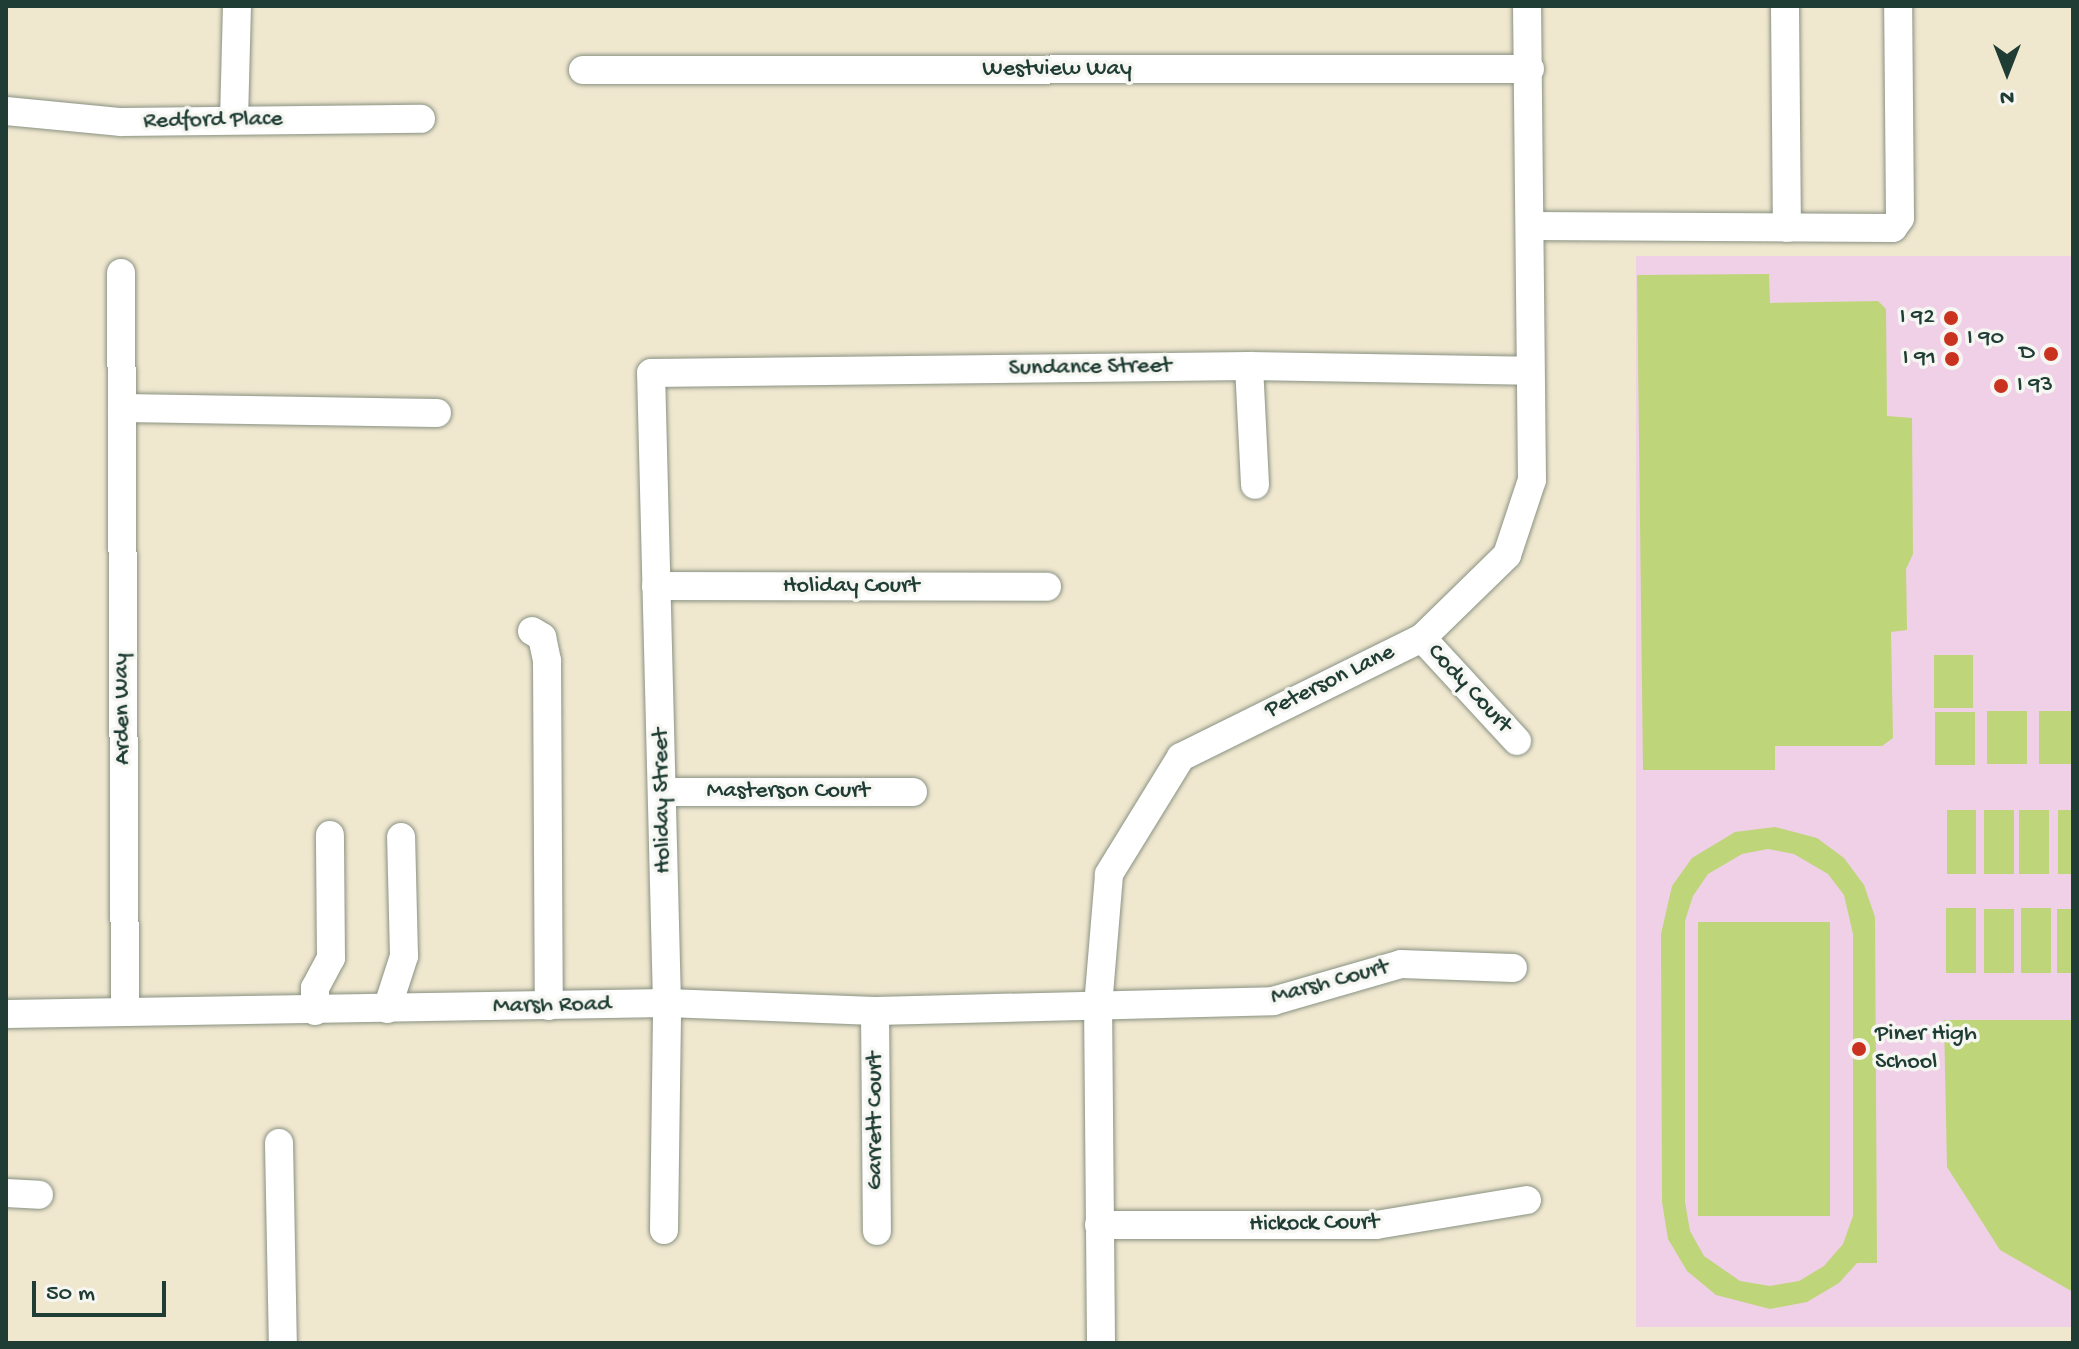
<!DOCTYPE html>
<html>
<head>
<meta charset="utf-8">
<style>
	body { margin:0 }
	#map { position:relative; width:2079px; height:1349px; overflow:hidden; background:#f0e7cf; font-family:"Gochi Hand",sans-serif }
	div>[style] { position:absolute }
	.built>* { inset:0; background:#efd0e6; transform-origin:0 0 }
	.green>* { inset:0; background:#bfd579; transform-origin:0 0 }
	.roads { filter:drop-shadow(0 0 2px #889282) drop-shadow(0 0 2px #889282) }
	.minor>* { height:28px; margin:-14px; padding:0 14px; transform-origin:14px; border-radius:14px; background:#fff }
	.dots>* { width:22px; height:22px; translate:-50% -50%; box-sizing:border-box; border:4px solid #f6f6f2; border-radius:50% }
	span { translate:-50% -50%; white-space:nowrap; text-align:center; line-height:1.15; -webkit-text-stroke:7px #f6f6f2; paint-order:stroke }
	.street-label { font-size:24px; color:#1f3d34 }
	.poi-label { font-size:24px; color:#1f3d34 }
	.right { translate:-100% -50%; text-align:right }
	.left { translate:0 -50%; text-align:left }
	.frame { position:absolute; inset:0; border:8px solid #1f3d34; pointer-events:none }
	.north { position:absolute; left:1967px; top:32px; width:80px; height:80px; -webkit-text-stroke:6px #f6f6f2; paint-order:stroke; rotate:180deg; font-size:22px; font-weight:700; line-height:32px; text-align:center; color:#1f3d34 }
	.north::after { content:''; display:block; margin:auto; width:28px; height:36px; background:#1f3d34; clip-path:polygon(50% 0,100% 100%,50% 72%,0 100%) }
	.scale { position:absolute; left:32px; top:1281px; width:134px; height:36px; box-sizing:border-box; border:4px solid #1f3d34; border-top:0; padding-left:10px; font-size:24px; line-height:28px; white-space:nowrap; color:#1f3d34; -webkit-text-stroke:6px #f6f6f2; paint-order:stroke }
</style>
</head>
<body>
<div id="map">
	<div class="built">
		<div style="left:2073px;top:256px;width:1071px;height:437px;rotate:90deg"></div>
	</div>
	<div class="green">
		<div style="clip-path:polygon(1769px 274px,1770px 303px,1878px 301px,1886px 309px,1887px 416px,1912px 418px,1913px 554px,1906px 569px,1907px 630px,1891px 632px,1893px 738px,1882px 746px,1775px 746px,1775px 770px,1643px 770px,1637px 275px)"></div>
		<div style="left:1934px;top:655px;width:39px;height:53px"></div>
		<div style="left:2027px;top:711px;width:53px;height:40px;rotate:90deg"></div>
		<div style="left:2073px;top:711px;width:53px;height:34px;rotate:90deg"></div>
		<div style="left:1935px;top:712px;width:40px;height:53px"></div>
		<div style="left:1947px;top:810px;width:29px;height:64px"></div>
		<div style="left:1984px;top:810px;width:30px;height:64px"></div>
		<div style="left:2019px;top:810px;width:30px;height:64px"></div>
		<div style="left:2058px;top:810px;width:15px;height:64px"></div>
		<div style="clip-path:polygon(evenodd,1775px 827px,1817px 838px,1844px 858px,1864px 885px,1875px 917px,1877px 1263px,1857px 1263px,1839px 1283px,1807px 1302px,1770px 1309px,1716px 1295px,1687px 1271px,1668px 1239px,1662px 1202px,1661px 934px,1672px 886px,1692px 858px,1735px 832px,1775px 827px,1768px 849px,1794px 854px,1828px 874px,1844px 895px,1853px 934px,1853px 1216px,1843px 1244px,1824px 1266px,1799px 1281px,1770px 1286px,1740px 1281px,1704px 1256px,1690px 1231px,1685px 1202px,1685px 921px,1693px 896px,1708px 874px,1742px 854px,1768px 849px)"></div>
		<div style="left:1976px;top:908px;width:65px;height:30px;rotate:90deg"></div>
		<div style="left:2051px;top:908px;width:65px;height:30px;rotate:90deg"></div>
		<div style="left:1984px;top:909px;width:30px;height:64px"></div>
		<div style="left:2057px;top:909px;width:16px;height:64px"></div>
		<div style="left:1830px;top:922px;width:294px;height:132px;rotate:90deg"></div>
		<div style="clip-path:polygon(1944px 1020px,2073px 1020px,2073px 1292px,2000px 1250px,1947px 1167px)"></div>
	</div>
	<div class="roads">
		<div class="minor">
			<div style="left:1785px;top:6px;width:222px;rotate:89.5deg"></div>
			<div style="left:583px;top:70px;width:947px;rotate:-0.06deg"></div>
			<div style="left:6px;top:111px;width:116px;rotate:5.5deg"></div>
			<div style="left:121px;top:122px;width:300px;rotate:-0.6deg"></div>
			<div style="left:234px;top:120px;width:114px;rotate:-88.5deg"></div>
			<div style="left:1531px;top:226px;width:362px;rotate:0.3deg"></div>
			<div style="left:1893px;top:228px;width:12px;rotate:-55deg"></div>
			<div style="left:1900px;top:218px;width:212px;rotate:-90.5deg"></div>
			<div style="left:121px;top:273px;width:736px;rotate:89.69deg"></div>
			<div style="left:1249px;top:366px;width:119px;rotate:87.1deg"></div>
			<div style="left:122px;top:408px;width:315px;rotate:0.9deg"></div>
			<div style="left:656px;top:586px;width:391px;rotate:0.1deg"></div>
			<div style="left:532px;top:631px;width:12px;rotate:31deg"></div>
			<div style="left:542px;top:637px;width:25px;rotate:78deg"></div>
			<div style="left:547px;top:661px;width:345px;rotate:89.7deg"></div>
			<div style="left:1422px;top:638px;width:140px;rotate:47.3deg"></div>
			<div style="left:663px;top:792px;width:250px"></div>
			<div style="left:387px;top:1009px;width:56px;rotate:-72.2deg"></div>
			<div style="left:404px;top:956px;width:119px;rotate:-91.4deg"></div>
			<div style="left:315px;top:1011px;width:23px;rotate:-90deg"></div>
			<div style="left:315px;top:988px;width:34px;rotate:-62deg"></div>
			<div style="left:331px;top:958px;width:123px;rotate:-90.5deg"></div>
			<div style="left:875px;top:1011px;width:220px;rotate:89.5deg"></div>
			<div style="left:6px;top:1014px;width:661px;rotate:-0.95deg"></div>
			<div style="left:667px;top:1003px;width:208px;rotate:2.2deg"></div>
			<div style="left:875px;top:1011px;width:398px;rotate:-1.4deg"></div>
			<div style="left:1273px;top:1001px;width:133px;rotate:-16.1deg"></div>
			<div style="left:1401px;top:964px;width:112px;rotate:2deg"></div>
			<div style="left:279px;top:1143px;width:200px;rotate:88.9deg"></div>
			<div style="left:6px;top:1193px;width:33px;rotate:3deg"></div>
			<div style="left:1099px;top:1225px;width:277px"></div>
			<div style="left:1376px;top:1225px;width:153px;rotate:-9.4deg"></div>
			<div style="left:664px;top:1230px;width:227px;rotate:-89.2deg"></div>
			<div style="left:667px;top:1003px;width:630px;rotate:-91.45deg"></div>
			<div style="left:651px;top:373px;width:598px;rotate:-0.67deg"></div>
			<div style="left:1249px;top:366px;width:279px;rotate:1deg"></div>
			<div style="left:1101px;top:1343px;width:337px;rotate:-90.5deg"></div>
			<div style="left:1098px;top:1006px;width:132px;rotate:-85.2deg"></div>
			<div style="left:1109px;top:874px;width:137px;rotate:-58.4deg"></div>
			<div style="left:1181px;top:757px;width:269px;rotate:-26.3deg"></div>
			<div style="left:1422px;top:638px;width:119px;rotate:-44.3deg"></div>
			<div style="left:1507px;top:555px;width:79px;rotate:-71.6deg"></div>
			<div style="left:1532px;top:480px;width:474px;rotate:-90.6deg"></div>
		</div>
	</div>
	<div class="dots">
		<div style="left:1951px;top:318px;background:#c8321e"></div>
		<div style="left:1951px;top:339px;background:#c8321e"></div>
		<div style="left:2051px;top:354px;background:#c8321e"></div>
		<div style="left:1952px;top:359px;background:#c8321e"></div>
		<div style="left:2001px;top:386px;background:#c8321e"></div>
		<div style="left:1859px;top:1049px;background:#c8321e"></div>
	</div>
	<div class="street-label">
		<span style="left:1057px;top:70px">Westview Way</span>
		<span style="left:213px;top:121px;rotate:-1deg">Redford Place</span>
		<span style="left:1090px;top:368px;rotate:-1deg">Sundance Street</span>
		<span style="left:851px;top:587px">Holiday Court</span>
		<span style="left:1330px;top:682px;rotate:-26deg">Peterson Lane</span>
		<span style="left:1469px;top:689px;rotate:47deg">Cody Court</span>
		<span style="left:123px;top:709px;rotate:-91deg">Arden Way</span>
		<span style="left:788px;top:792px">Masterson Court</span>
		<span style="left:663px;top:801px;rotate:-91deg">Holiday Street</span>
		<span style="left:1330px;top:983px;rotate:-15deg">Marsh Court</span>
		<span style="left:552px;top:1006px;rotate:-1deg">Marsh Road</span>
		<span style="left:876px;top:1121px;rotate:-90deg">Garrett Court</span>
		<span style="left:1314px;top:1224px;rotate:-1deg">Hickock Court</span>
	</div>
	<div class="poi-label">
		<span class="right" style="left:1935px;top:318px">I 92</span>
		<span class="left" style="left:1967px;top:339px">I 90</span>
		<span class="right" style="left:2035px;top:354px">D</span>
		<span class="right" style="left:1936px;top:359px">I 91</span>
		<span class="left" style="left:2017px;top:386px">I 93</span>
		<span class="left" style="left:1875px;top:1049px">Piner High<br>School</span>
	</div>
	<div class="frame"></div>
	<div class="north">N</div>
	<div class="scale">50 m</div>
</div>
</body>
</html>
